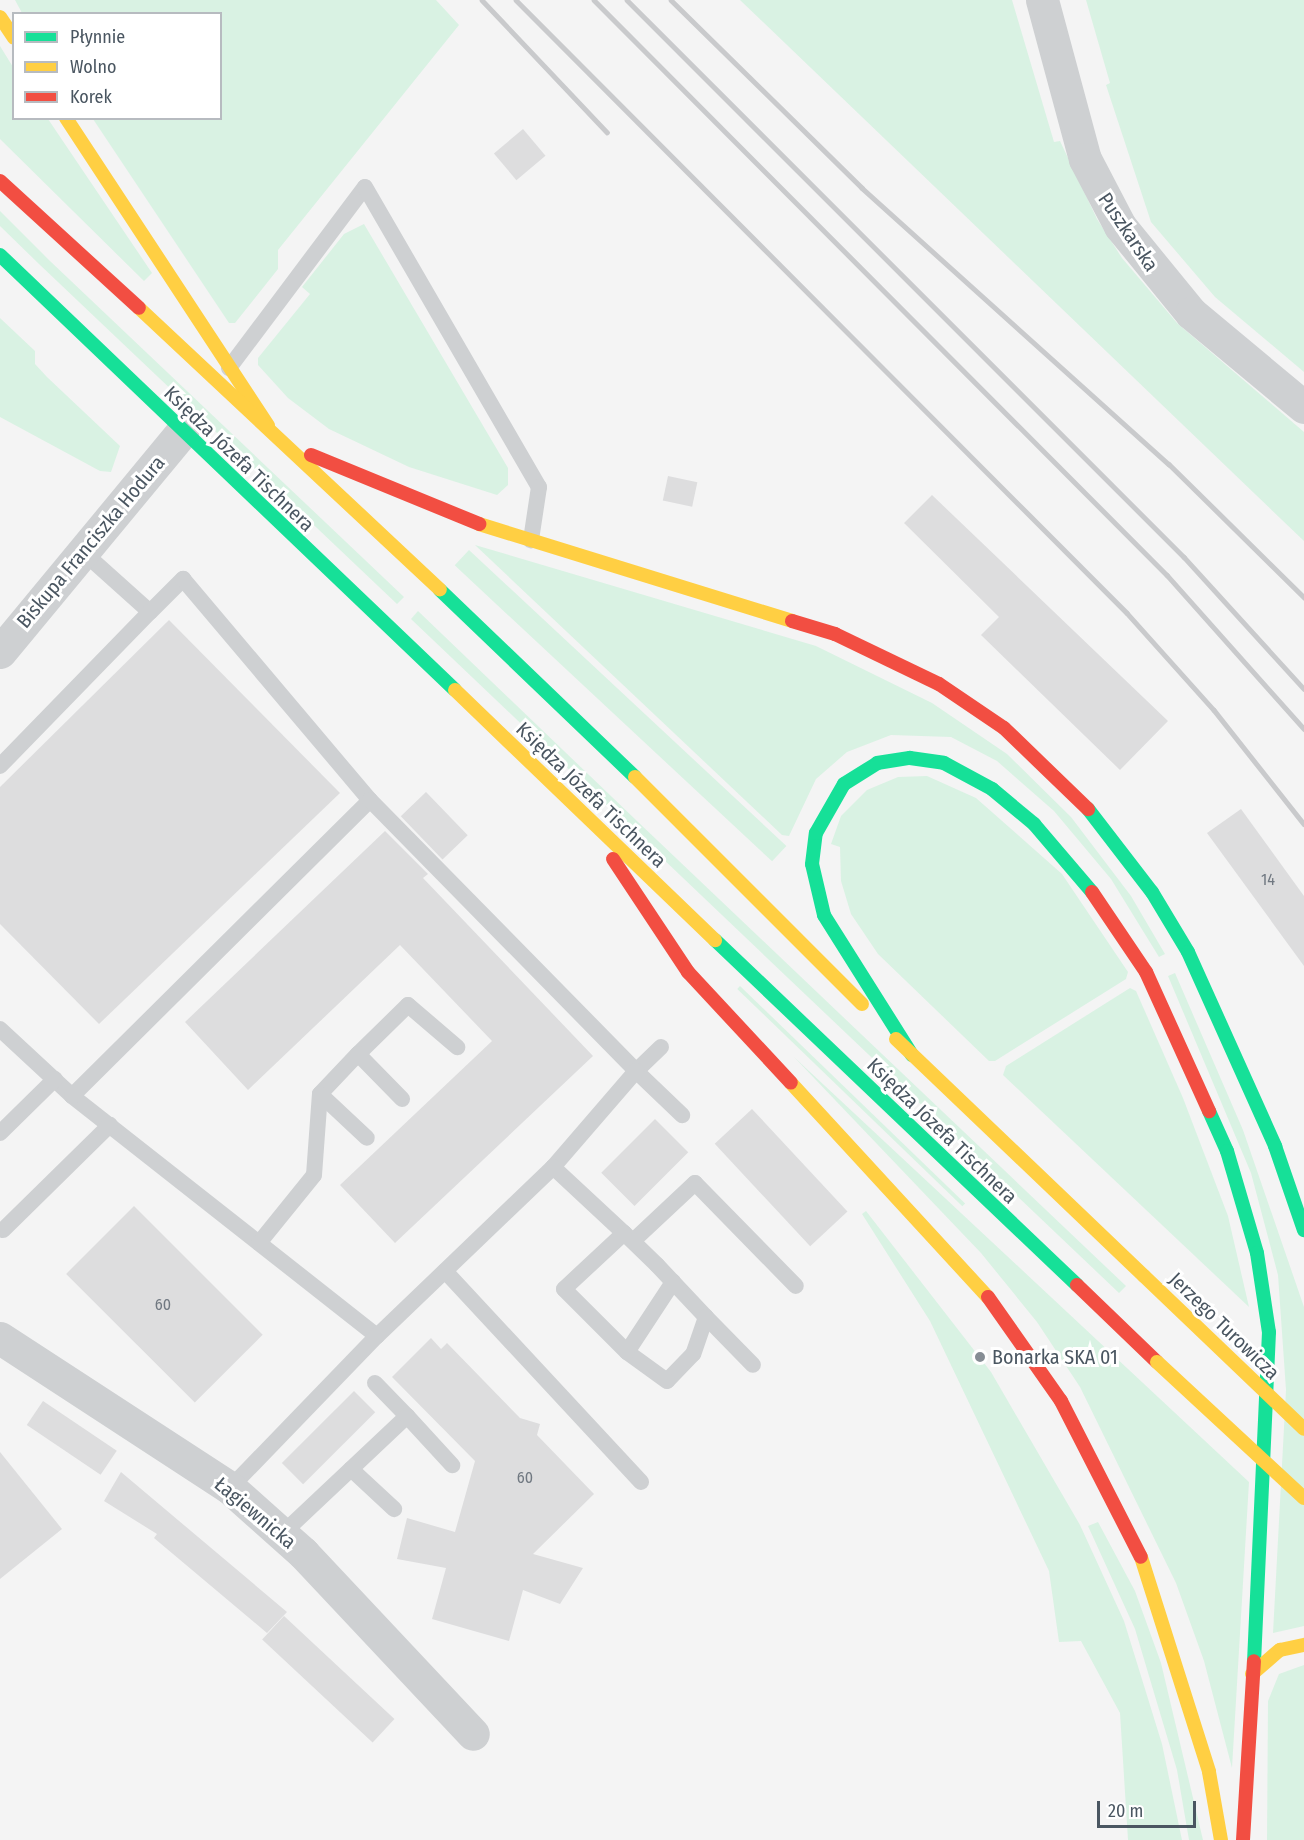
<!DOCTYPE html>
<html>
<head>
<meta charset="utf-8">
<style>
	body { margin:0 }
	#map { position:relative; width:1304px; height:1840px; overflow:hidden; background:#f4f4f4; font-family:"Fira Sans Condensed",sans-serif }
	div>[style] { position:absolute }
	.green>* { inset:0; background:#d9f2e3; transform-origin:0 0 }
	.building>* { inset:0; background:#ddddde; transform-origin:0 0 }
	.lane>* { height:16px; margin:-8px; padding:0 8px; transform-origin:8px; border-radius:8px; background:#ced0d2 }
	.street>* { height:33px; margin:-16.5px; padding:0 16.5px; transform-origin:16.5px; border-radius:16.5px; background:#ced0d2 }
	.fast>* { height:14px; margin:-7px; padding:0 7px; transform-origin:7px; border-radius:7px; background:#16e098 }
	.slow>* { height:14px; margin:-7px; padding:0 7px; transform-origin:7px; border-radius:7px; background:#ffcf43 }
	.jam>* { height:14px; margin:-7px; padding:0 7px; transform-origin:7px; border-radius:7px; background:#f24e42 }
	.rail>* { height:4.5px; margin:-2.25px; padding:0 2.25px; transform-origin:2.25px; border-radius:2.25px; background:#c9cacc }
	.slow-bridge>* { height:14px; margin:-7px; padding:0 7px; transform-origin:7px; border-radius:7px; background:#ffcf43 }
	.dots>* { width:16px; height:16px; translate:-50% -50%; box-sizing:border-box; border:3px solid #fff; border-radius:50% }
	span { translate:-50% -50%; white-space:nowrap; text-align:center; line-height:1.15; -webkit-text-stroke:6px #fff; paint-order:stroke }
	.number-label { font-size:16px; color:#707881 }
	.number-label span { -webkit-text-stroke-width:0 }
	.street-label { font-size:20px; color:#4a5661 }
	.poi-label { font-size:20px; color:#4a5661 }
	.left { translate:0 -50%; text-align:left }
	.legend { position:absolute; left:12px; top:12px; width:210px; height:108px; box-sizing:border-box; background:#fff; border:2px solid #b7bbc0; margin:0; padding:8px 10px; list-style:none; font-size:18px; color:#4a5661 }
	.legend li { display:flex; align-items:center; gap:12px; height:30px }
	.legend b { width:30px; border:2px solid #b7bbc0 }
	.scale { position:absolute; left:1097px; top:1801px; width:99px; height:27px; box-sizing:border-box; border:3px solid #4a5661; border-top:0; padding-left:8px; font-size:18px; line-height:21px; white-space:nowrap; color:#4a5661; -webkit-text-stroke:4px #fff; paint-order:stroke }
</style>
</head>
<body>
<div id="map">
	<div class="green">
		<div style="clip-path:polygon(15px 0,436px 0,459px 25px,278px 250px,278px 269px,235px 323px,229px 323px,93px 119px,220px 118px,220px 14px,22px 13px)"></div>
		<div style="clip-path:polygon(740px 0,1012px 0,1054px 142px,1060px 141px,1097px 219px,1122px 258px,1177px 323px,1304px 432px,1304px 541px)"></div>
		<div style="clip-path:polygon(1086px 0,1304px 0,1304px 372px,1215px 297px,1151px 222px,1106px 85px,1110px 83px)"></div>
		<div style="clip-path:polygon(0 46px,13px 67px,14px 118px,48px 119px,152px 273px,144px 281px,0 139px)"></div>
		<div style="clip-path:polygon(0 211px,50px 261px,404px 597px,397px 604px,39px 264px,0 226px)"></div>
		<div style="clip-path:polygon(364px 224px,508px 468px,508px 485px,497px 495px,409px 467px,329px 429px,288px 398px,258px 365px,258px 358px,310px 294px,302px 287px,344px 234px)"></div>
		<div style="clip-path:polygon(0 318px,35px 351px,35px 364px,47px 377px,120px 446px,111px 472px,100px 471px,0 417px)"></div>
		<div style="clip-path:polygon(475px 545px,816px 646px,932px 703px,1007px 754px,1071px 817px,1131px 896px,1165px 954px,1159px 957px,1111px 879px,1054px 811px,997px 761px,951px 737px,891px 735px,847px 752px,816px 779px,789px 836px,782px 835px)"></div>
		<div style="left:469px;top:550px;width:434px;height:21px;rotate:43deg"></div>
		<div style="clip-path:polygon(418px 611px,637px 821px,1126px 1286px,1119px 1293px,411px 619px)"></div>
		<div style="clip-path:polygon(927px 776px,976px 798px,1062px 874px,1128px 972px,1126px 979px,995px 1061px,989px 1061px,878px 954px,851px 914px,841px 881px,840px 847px,831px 844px,841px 816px,867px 790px,898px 777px)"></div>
		<div style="clip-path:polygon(1175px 973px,1243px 1130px,1304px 1307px,1304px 1626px,1273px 1633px,1286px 1390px,1278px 1275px,1251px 1173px,1168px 976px)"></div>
		<div style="left:740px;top:986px;width:313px;height:4px;rotate:44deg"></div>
		<div style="clip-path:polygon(1130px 988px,1136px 991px,1183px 1098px,1228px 1216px,1249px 1307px,1003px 1075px,1006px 1066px)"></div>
		<div style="clip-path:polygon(794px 1057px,1249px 1482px,1232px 1768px,1204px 1661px,1176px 1583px,1080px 1387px,1037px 1322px,981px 1253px)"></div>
		<div style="clip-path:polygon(866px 1211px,991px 1372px,1080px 1525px,1124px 1621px,1162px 1744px,1182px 1840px,1128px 1840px,1120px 1713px,1081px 1641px,1059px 1642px,1049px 1571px,930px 1321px,862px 1214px)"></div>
		<div style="clip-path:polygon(1098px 1522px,1135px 1591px,1161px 1663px,1203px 1840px,1189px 1840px,1177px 1770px,1135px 1629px,1088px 1526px)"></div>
		<div style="clip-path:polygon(1304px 1665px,1304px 1840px,1267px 1840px,1268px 1701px,1279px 1674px)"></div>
	</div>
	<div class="building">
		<div style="left:523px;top:129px;width:35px;height:38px;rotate:50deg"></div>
		<div style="left:668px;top:476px;width:30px;height:25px;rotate:12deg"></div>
		<div style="clip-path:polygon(932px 495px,1168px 721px,1120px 770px,981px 635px,999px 617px,904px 523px)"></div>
		<div style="clip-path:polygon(169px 620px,340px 793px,99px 1024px,0 924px,0 787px)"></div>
		<div style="left:426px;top:792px;width:60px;height:35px;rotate:46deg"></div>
		<div style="clip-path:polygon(1241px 809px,1304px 896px,1304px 966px,1207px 833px)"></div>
		<div style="clip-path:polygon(385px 831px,428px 874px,423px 878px,593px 1056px,395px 1243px,340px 1185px,492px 1041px,400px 945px,248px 1090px,185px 1022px)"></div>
		<div style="left:752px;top:1109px;width:140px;height:51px;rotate:47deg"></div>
		<div style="left:655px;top:1119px;width:47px;height:76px;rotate:45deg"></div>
		<div style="left:134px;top:1206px;width:182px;height:96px;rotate:45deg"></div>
		<div style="clip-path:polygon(431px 1338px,441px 1349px,447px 1343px,520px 1418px,540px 1424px,537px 1435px,594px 1494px,533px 1554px,583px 1568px,560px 1604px,523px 1590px,509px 1641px,432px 1619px,446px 1568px,397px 1559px,407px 1518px,455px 1532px,475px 1461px,392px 1377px)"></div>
		<div style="left:354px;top:1391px;width:30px;height:102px;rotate:45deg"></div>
		<div style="left:43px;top:1401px;width:89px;height:29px;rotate:34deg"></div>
		<div style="clip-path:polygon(0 1452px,62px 1529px,0 1579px)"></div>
		<div style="clip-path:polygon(121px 1472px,287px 1612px,267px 1633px,154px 1538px,157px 1534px,104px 1501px)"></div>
		<div style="left:284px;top:1616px;width:151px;height:32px;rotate:43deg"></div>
	</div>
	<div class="lane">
		<div style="left:229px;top:368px;width:226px;rotate:-53.1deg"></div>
		<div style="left:365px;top:187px;width:347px;rotate:59.9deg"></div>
		<div style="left:539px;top:487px;width:54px;rotate:98.6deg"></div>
		<div style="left:82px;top:551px;width:91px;rotate:41.9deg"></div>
		<div style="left:150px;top:612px;width:47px;rotate:-45deg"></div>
		<div style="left:183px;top:579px;width:289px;rotate:49.8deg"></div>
		<div style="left:0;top:766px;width:215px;rotate:-45.8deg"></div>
		<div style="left:0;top:1029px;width:98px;rotate:42.9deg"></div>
		<div style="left:72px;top:1096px;width:388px;rotate:38.2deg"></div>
		<div style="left:661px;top:1047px;width:35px;rotate:136deg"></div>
		<div style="left:636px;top:1071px;width:64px;rotate:43.7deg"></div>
		<div style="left:358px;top:1054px;width:70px;rotate:-44.4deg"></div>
		<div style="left:408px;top:1005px;width:65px;rotate:40.6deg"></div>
		<div style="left:320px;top:1094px;width:55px;rotate:-46.5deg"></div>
		<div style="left:358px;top:1054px;width:63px;rotate:45.6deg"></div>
		<div style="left:72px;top:1096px;width:420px;rotate:-44.8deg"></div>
		<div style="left:370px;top:800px;width:380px;rotate:45.5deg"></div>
		<div style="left:636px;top:1071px;width:127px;rotate:130.8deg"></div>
		<div style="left:0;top:1133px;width:77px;rotate:-44.5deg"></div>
		<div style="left:3px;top:1230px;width:150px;rotate:-44.5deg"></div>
		<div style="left:633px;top:1241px;width:85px;rotate:-43.1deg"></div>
		<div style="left:695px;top:1183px;width:144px;rotate:45.6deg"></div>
		<div style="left:259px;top:1243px;width:87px;rotate:-51deg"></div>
		<div style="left:314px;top:1175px;width:81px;rotate:-85.8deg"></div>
		<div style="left:320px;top:1094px;width:64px;rotate:43.1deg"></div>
		<div style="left:445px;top:1271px;width:288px;rotate:47.1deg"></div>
		<div style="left:706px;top:1317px;width:67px;rotate:45.6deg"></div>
		<div style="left:627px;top:1352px;width:84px;rotate:-56.7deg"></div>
		<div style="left:375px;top:1383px;width:46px;rotate:45.9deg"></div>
		<div style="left:351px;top:1469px;width:59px;rotate:42.9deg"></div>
		<div style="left:230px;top:1488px;width:211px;rotate:-46deg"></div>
		<div style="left:377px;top:1336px;width:244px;rotate:-43.8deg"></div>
		<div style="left:553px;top:1167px;width:97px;rotate:42.9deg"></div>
		<div style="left:624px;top:1233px;width:46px;rotate:44.1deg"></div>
		<div style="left:657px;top:1265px;width:71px;rotate:46.7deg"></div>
		<div style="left:706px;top:1317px;width:39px;rotate:109deg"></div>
		<div style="left:693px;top:1354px;width:37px;rotate:134deg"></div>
		<div style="left:667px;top:1381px;width:49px;rotate:-144.1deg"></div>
		<div style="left:627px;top:1352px;width:89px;rotate:-135deg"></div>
		<div style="left:564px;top:1289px;width:82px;rotate:-43deg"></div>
		<div style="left:282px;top:1534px;width:172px;rotate:-43.3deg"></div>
		<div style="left:407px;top:1416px;width:67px;rotate:47.4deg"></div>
	</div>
	<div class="street">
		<div style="left:1042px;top:0;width:165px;rotate:74.9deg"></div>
		<div style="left:1085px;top:159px;width:76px;rotate:62.4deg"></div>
		<div style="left:1120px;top:226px;width:112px;rotate:50.8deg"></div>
		<div style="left:1191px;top:313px;width:147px;rotate:39.8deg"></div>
		<div style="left:0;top:652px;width:286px;rotate:-50.4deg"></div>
		<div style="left:0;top:1338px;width:275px;rotate:33.1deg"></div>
		<div style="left:230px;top:1488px;width:98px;rotate:41.7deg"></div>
		<div style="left:303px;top:1553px;width:248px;rotate:46.8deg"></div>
	</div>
	<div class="fast">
		<div style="left:0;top:255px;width:629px;rotate:43.71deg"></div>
		<div style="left:440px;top:590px;width:270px;rotate:43.8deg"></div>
		<div style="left:1088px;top:809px;width:105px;rotate:52.4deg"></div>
		<div style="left:1152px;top:892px;width:70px;rotate:59deg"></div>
		<div style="left:1188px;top:952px;width:213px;rotate:65.8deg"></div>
		<div style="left:1275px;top:1146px;width:89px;rotate:71deg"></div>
		<div style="left:715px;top:940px;width:500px;rotate:43.62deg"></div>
		<div style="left:912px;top:1055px;width:165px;rotate:-122.2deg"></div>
		<div style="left:824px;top:915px;width:52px;rotate:-103.2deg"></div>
		<div style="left:812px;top:864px;width:31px;rotate:-83deg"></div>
		<div style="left:816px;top:833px;width:56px;rotate:-60.3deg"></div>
		<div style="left:844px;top:784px;width:39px;rotate:-32deg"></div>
		<div style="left:877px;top:763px;width:33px;rotate:-9deg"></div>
		<div style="left:910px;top:758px;width:34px;rotate:8deg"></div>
		<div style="left:944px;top:763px;width:55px;rotate:28.4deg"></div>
		<div style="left:992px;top:789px;width:55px;rotate:39.8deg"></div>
		<div style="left:1034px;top:824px;width:89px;rotate:49.5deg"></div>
		<div style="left:1209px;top:1111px;width:44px;rotate:65.8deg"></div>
		<div style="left:1227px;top:1151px;width:106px;rotate:73.6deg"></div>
		<div style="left:1257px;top:1253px;width:80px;rotate:81.4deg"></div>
		<div style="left:1269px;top:1332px;width:329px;rotate:92.6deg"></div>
	</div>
	<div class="slow">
		<div style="left:0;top:17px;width:25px;rotate:56deg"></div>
		<div style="left:66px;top:118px;width:368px;rotate:56.7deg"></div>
		<div style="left:139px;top:308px;width:412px;rotate:43.1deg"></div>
		<div style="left:479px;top:524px;width:328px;rotate:17.2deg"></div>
		<div style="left:455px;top:690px;width:361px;rotate:43.9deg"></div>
		<div style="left:635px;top:777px;width:321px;rotate:45deg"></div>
		<div style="left:896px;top:1039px;width:343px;rotate:43.7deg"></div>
		<div style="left:791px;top:1083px;width:291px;rotate:47.4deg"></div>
		<div style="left:1141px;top:1557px;width:225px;rotate:72.4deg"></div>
		<div style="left:1209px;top:1772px;width:69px;rotate:80deg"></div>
		<div style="left:1252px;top:1674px;width:37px;rotate:-41deg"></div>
		<div style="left:1280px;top:1650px;width:25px;rotate:-12deg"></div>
	</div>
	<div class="jam">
		<div style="left:0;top:181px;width:188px;rotate:42.4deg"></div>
		<div style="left:311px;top:455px;width:182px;rotate:22.3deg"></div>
		<div style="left:792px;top:621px;width:45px;rotate:16.8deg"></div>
		<div style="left:835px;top:634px;width:115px;rotate:25.7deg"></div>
		<div style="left:939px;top:684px;width:78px;rotate:34.1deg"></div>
		<div style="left:1004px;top:728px;width:117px;rotate:44deg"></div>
		<div style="left:613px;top:859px;width:136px;rotate:56.4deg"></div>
		<div style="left:688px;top:972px;width:151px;rotate:47.1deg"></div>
		<div style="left:1092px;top:892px;width:97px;rotate:56deg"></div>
		<div style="left:1146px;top:972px;width:153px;rotate:65.6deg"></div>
		<div style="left:1077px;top:1285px;width:111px;rotate:43.9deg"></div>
		<div style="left:988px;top:1297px;width:127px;rotate:54.9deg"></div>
		<div style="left:1061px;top:1401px;width:175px;rotate:62.9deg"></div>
		<div style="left:1243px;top:1840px;width:179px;rotate:-86.5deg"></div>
	</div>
	<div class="rail">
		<div style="left:482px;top:0;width:182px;rotate:46.6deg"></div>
		<div style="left:516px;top:0;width:865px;rotate:45.09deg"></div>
		<div style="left:1127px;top:613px;width:130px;rotate:48.1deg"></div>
		<div style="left:1214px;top:710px;width:145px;rotate:51.7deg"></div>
		<div style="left:594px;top:0;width:812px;rotate:45.1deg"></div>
		<div style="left:1167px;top:575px;width:206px;rotate:48.3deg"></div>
		<div style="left:627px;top:0;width:788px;rotate:45deg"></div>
		<div style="left:1184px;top:557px;width:178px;rotate:47.7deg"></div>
		<div style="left:671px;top:0;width:268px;rotate:44.5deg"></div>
		<div style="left:862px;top:188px;width:413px;rotate:42deg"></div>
		<div style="left:1169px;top:464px;width:190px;rotate:44.6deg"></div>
	</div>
	<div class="slow-bridge">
		<div style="left:1144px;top:1276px;width:221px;rotate:43.7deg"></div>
		<div style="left:1157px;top:1362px;width:200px;rotate:42.8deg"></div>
	</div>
	<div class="dots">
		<div style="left:980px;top:1357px;background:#868d94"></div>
	</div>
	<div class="number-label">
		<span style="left:1268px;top:880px">14</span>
		<span style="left:163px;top:1305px">60</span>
		<span style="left:525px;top:1478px">60</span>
	</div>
	<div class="street-label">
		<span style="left:1128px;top:232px;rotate:56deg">Puszkarska</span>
		<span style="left:239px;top:459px;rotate:44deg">Księdza Józefa Tischnera</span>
		<span style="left:91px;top:542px;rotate:-50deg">Biskupa Franciszka Hodura</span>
		<span style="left:591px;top:795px;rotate:44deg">Księdza Józefa Tischnera</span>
		<span style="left:942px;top:1131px;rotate:44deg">Księdza Józefa Tischnera</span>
		<span style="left:1224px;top:1326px;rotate:44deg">Jerzego Turowicza</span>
		<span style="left:255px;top:1513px;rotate:40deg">Łagiewnicka</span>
	</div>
	<div class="poi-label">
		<span class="left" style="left:992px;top:1357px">Bonarka SKA 01</span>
	</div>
	<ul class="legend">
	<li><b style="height:8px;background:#16e098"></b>Płynnie</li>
	<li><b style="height:8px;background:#ffcf43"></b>Wolno</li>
	<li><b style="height:8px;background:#f24e42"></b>Korek</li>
	</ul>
	<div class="scale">20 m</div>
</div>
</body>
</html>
